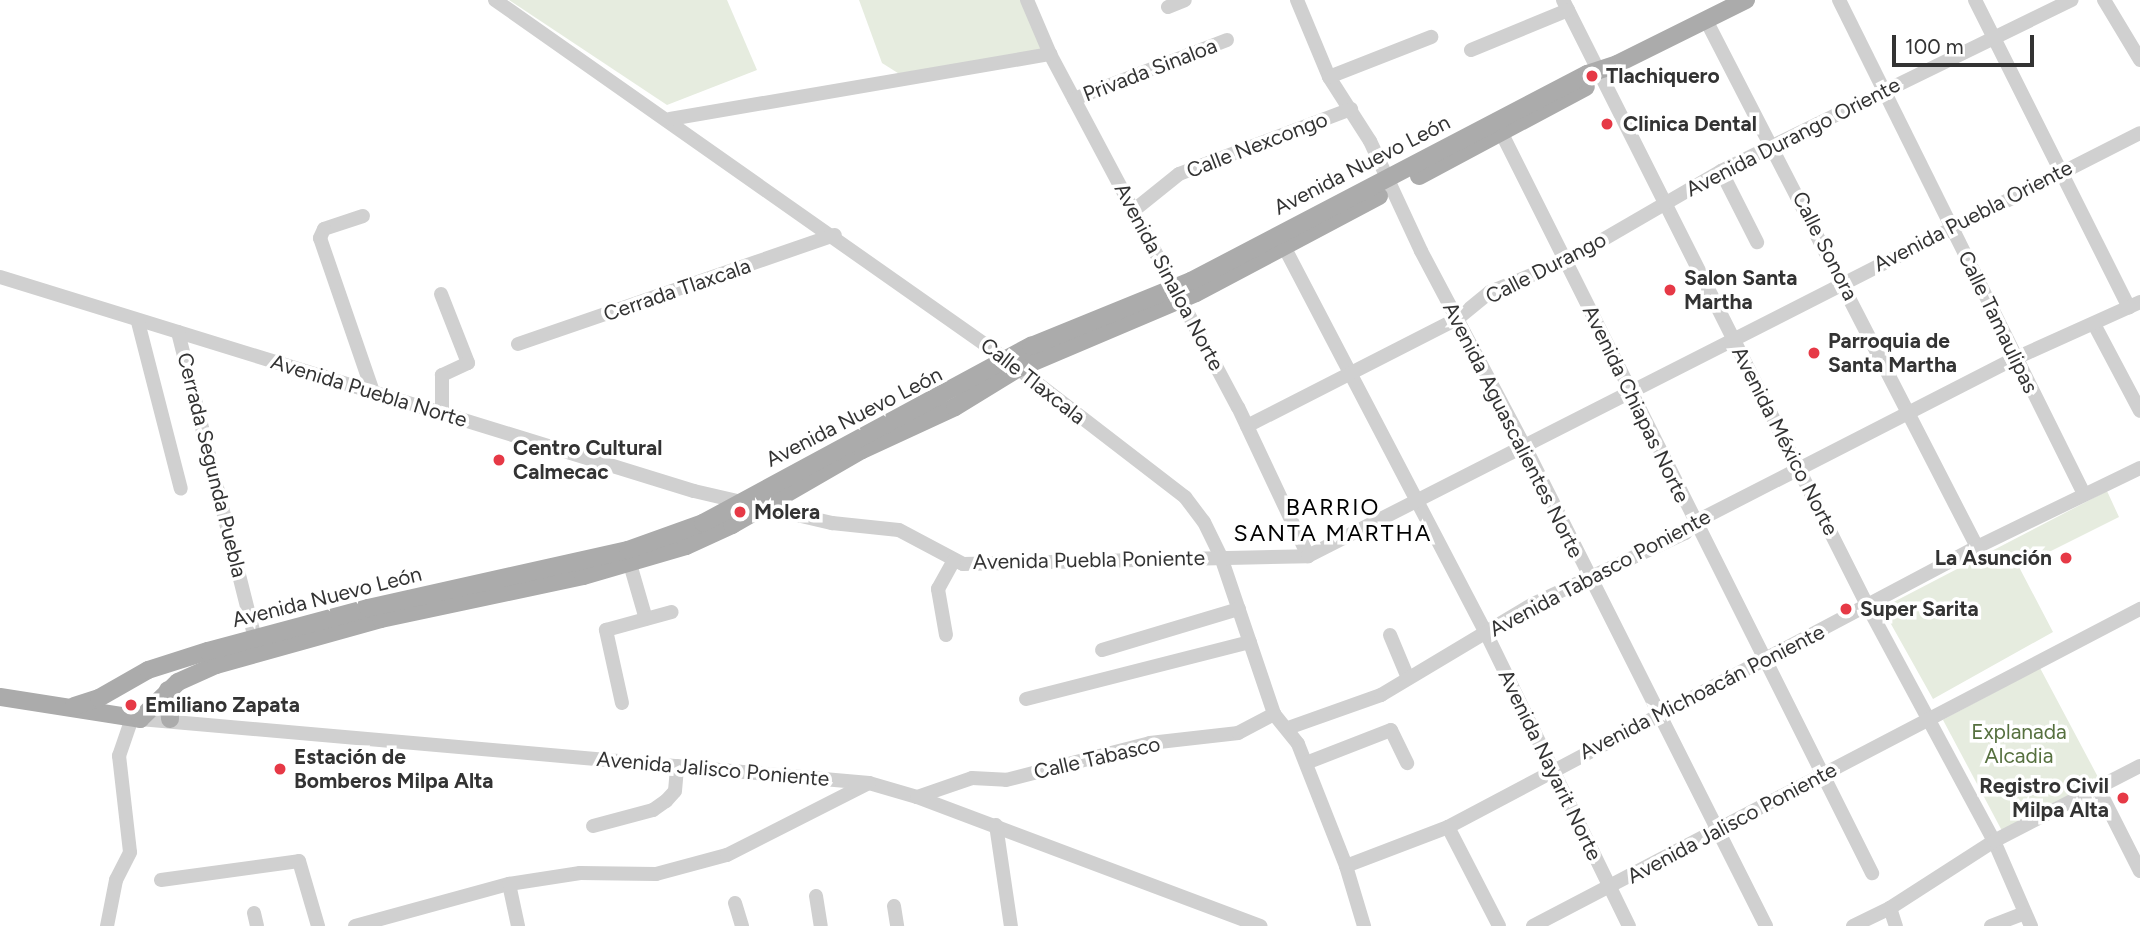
<!DOCTYPE html>
<html>
<head>
<meta charset="utf-8">
<style>
	body { margin:0 }
	#map { position:relative; width:2140px; height:926px; overflow:hidden; background:#fff; font-family:Figtree,sans-serif }
	div>[style] { position:absolute }
	.green>* { inset:0; background:#e6ecdf; transform-origin:0 0 }
	.minor>* { height:14px; margin:-7px; padding:0 7px; transform-origin:7px; border-radius:7px; background:#d0d0d0 }
	.major>* { height:18px; margin:-9px; padding:0 9px; transform-origin:9px; border-radius:9px; background:#ababab }
	.dots>* { width:19px; height:19px; translate:-50% -50%; box-sizing:border-box; border:4px solid #fff; border-radius:50% }
	span { translate:-50% -50%; white-space:nowrap; text-align:center; line-height:1.15; -webkit-text-stroke:7px #fff; paint-order:stroke }
	.street-label { font-size:21px; color:#333 }
	.poi-label { font-size:21px; color:#333; font-weight:700 }
	.left { translate:0 -50%; text-align:left }
	.right { translate:-100% -50%; text-align:right }
	.park-label { font-size:21px; color:#56703f }
	.neighbourhood-label { font-size:23px; color:#000; letter-spacing:2px }
	.scale { position:absolute; left:1892px; top:35px; width:142px; height:32px; box-sizing:border-box; border:4px solid #333; border-top:0; padding-left:9px; font-size:21px; line-height:24px; white-space:nowrap; color:#333; -webkit-text-stroke:5px #fff; paint-order:stroke }
</style>
</head>
<body>
<div id="map">
	<div class="green">
		<div style="clip-path:polygon(509px 0,727px 0,757px 70px,667px 105px)"></div>
		<div style="clip-path:polygon(859px 0,1023px 0,1043px 50px,901px 75px,882px 63px)"></div>
		<div style="clip-path:polygon(2107px 491px,2119px 517px,2019px 567px,2053px 632px,1933px 699px,1882px 608px)"></div>
		<div style="left:2040px;top:668px;width:127px;height:110px;rotate:62deg"></div>
	</div>
	<div class="minor">
		<div style="left:495px;top:0;width:626px;rotate:35.11deg"></div>
		<div style="left:1007px;top:360px;width:225px;rotate:37.6deg"></div>
		<div style="left:1185px;top:497px;width:31px;rotate:53deg"></div>
		<div style="left:1204px;top:522px;width:39px;rotate:64deg"></div>
		<div style="left:1221px;top:557px;width:166px;rotate:71.3deg"></div>
		<div style="left:1274px;top:714px;width:38px;rotate:51deg"></div>
		<div style="left:1298px;top:744px;width:131px;rotate:68.5deg"></div>
		<div style="left:1346px;top:866px;width:63px;rotate:73.3deg"></div>
		<div style="left:1027px;top:0;width:59px;rotate:66.9deg"></div>
		<div style="left:1050px;top:54px;width:400px;rotate:62deg"></div>
		<div style="left:1238px;top:407px;width:165px;rotate:64.8deg"></div>
		<div style="left:1297px;top:0;width:83px;rotate:67.4deg"></div>
		<div style="left:1329px;top:77px;width:76px;rotate:57.4deg"></div>
		<div style="left:1370px;top:141px;width:121px;rotate:65.1deg"></div>
		<div style="left:1421px;top:251px;width:224px;rotate:62.1deg"></div>
		<div style="left:1526px;top:449px;width:534px;rotate:63.29deg"></div>
		<div style="left:1563px;top:0;width:679px;rotate:63.32deg"></div>
		<div style="left:1868px;top:607px;width:266px;rotate:61.7deg"></div>
		<div style="left:1994px;top:841px;width:93px;rotate:66.5deg"></div>
		<div style="left:1839px;top:0;width:551px;rotate:63.62deg"></div>
		<div style="left:1975px;top:0;width:344px;rotate:63.4deg"></div>
		<div style="left:2104px;top:0;width:70px;rotate:59deg"></div>
		<div style="left:1168px;top:7px;width:18px;rotate:-22deg"></div>
		<div style="left:1707px;top:22px;width:590px;rotate:62.78deg"></div>
		<div style="left:1471px;top:50px;width:105px;rotate:-22.4deg"></div>
		<div style="left:1329px;top:77px;width:110px;rotate:-21.4deg"></div>
		<div style="left:1074px;top:99px;width:164px;rotate:-21.1deg"></div>
		<div style="left:670px;top:119px;width:386px;rotate:-9.7deg"></div>
		<div style="left:1497px;top:124px;width:838px;rotate:63.4deg"></div>
		<div style="left:1721px;top:171px;width:80px;rotate:63.1deg"></div>
		<div style="left:1133px;top:211px;width:59px;rotate:-38.8deg"></div>
		<div style="left:1179px;top:174px;width:184px;rotate:-20.7deg"></div>
		<div style="left:363px;top:216px;width:41px;rotate:161.6deg"></div>
		<div style="left:324px;top:229px;width:10px;rotate:114deg"></div>
		<div style="left:320px;top:238px;width:163px;rotate:71deg"></div>
		<div style="left:1279px;top:237px;width:447px;rotate:62.4deg"></div>
		<div style="left:1486px;top:633px;width:326px;rotate:64deg"></div>
		<div style="left:0;top:277px;width:726px;rotate:17.14deg"></div>
		<div style="left:694px;top:491px;width:142px;rotate:13.1deg"></div>
		<div style="left:832px;top:523px;width:67px;rotate:6deg"></div>
		<div style="left:899px;top:530px;width:72px;rotate:28deg"></div>
		<div style="left:963px;top:564px;width:345px;rotate:-1.3deg"></div>
		<div style="left:1308px;top:556px;width:933px;rotate:-26.95deg"></div>
		<div style="left:441px;top:294px;width:74px;rotate:68.6deg"></div>
		<div style="left:468px;top:363px;width:29px;rotate:155deg"></div>
		<div style="left:442px;top:375px;width:39px;rotate:90deg"></div>
		<div style="left:138px;top:322px;width:172px;rotate:75.6deg"></div>
		<div style="left:2095px;top:326px;width:96px;rotate:62.1deg"></div>
		<div style="left:178px;top:332px;width:316px;rotate:75.9deg"></div>
		<div style="left:518px;top:344px;width:335px;rotate:-19deg"></div>
		<div style="left:1247px;top:426px;width:236px;rotate:-27deg"></div>
		<div style="left:1457px;top:319px;width:43px;rotate:-39.3deg"></div>
		<div style="left:1490px;top:292px;width:82px;rotate:-22.2deg"></div>
		<div style="left:1566px;top:261px;width:179px;rotate:-30.1deg"></div>
		<div style="left:1721px;top:171px;width:390px;rotate:-26deg"></div>
		<div style="left:630px;top:564px;width:57px;rotate:73.8deg"></div>
		<div style="left:946px;top:635px;width:47px;rotate:-99.9deg"></div>
		<div style="left:938px;top:589px;width:33px;rotate:-61deg"></div>
		<div style="left:1390px;top:635px;width:47px;rotate:67.3deg"></div>
		<div style="left:1102px;top:650px;width:143px;rotate:-16.7deg"></div>
		<div style="left:1026px;top:699px;width:231px;rotate:-14.3deg"></div>
		<div style="left:622px;top:703px;width:75px;rotate:-102.4deg"></div>
		<div style="left:606px;top:630px;width:68px;rotate:-15.3deg"></div>
		<div style="left:140px;top:719px;width:732px;rotate:5.02deg"></div>
		<div style="left:869px;top:783px;width:50px;rotate:16.3deg"></div>
		<div style="left:917px;top:797px;width:367px;rotate:20.6deg"></div>
		<div style="left:1288px;top:728px;width:99px;rotate:-19.5deg"></div>
		<div style="left:1381px;top:695px;width:177px;rotate:-30.9deg"></div>
		<div style="left:1533px;top:604px;width:168px;rotate:-25deg"></div>
		<div style="left:1685px;top:533px;width:15px;rotate:-48deg"></div>
		<div style="left:1695px;top:522px;width:360px;rotate:-27.1deg"></div>
		<div style="left:2016px;top:358px;width:136px;rotate:-24.3deg"></div>
		<div style="left:1306px;top:763px;width:91px;rotate:-21.2deg"></div>
		<div style="left:1391px;top:730px;width:37px;rotate:64deg"></div>
		<div style="left:2098px;top:788px;width:93px;rotate:63.2deg"></div>
		<div style="left:917px;top:797px;width:58px;rotate:-19.1deg"></div>
		<div style="left:972px;top:778px;width:34px;rotate:3deg"></div>
		<div style="left:1006px;top:780px;width:149px;rotate:-14.4deg"></div>
		<div style="left:1150px;top:743px;width:89px;rotate:-6.5deg"></div>
		<div style="left:1238px;top:733px;width:41px;rotate:-27.8deg"></div>
		<div style="left:996px;top:825px;width:102px;rotate:81.6deg"></div>
		<div style="left:593px;top:826px;width:62px;rotate:-14.9deg"></div>
		<div style="left:653px;top:810px;width:16px;rotate:-35deg"></div>
		<div style="left:666px;top:801px;width:13px;rotate:-48deg"></div>
		<div style="left:675px;top:791px;width:25px;rotate:-85deg"></div>
		<div style="left:1448px;top:827px;width:111px;rotate:62.7deg"></div>
		<div style="left:1346px;top:866px;width:109px;rotate:-20.9deg"></div>
		<div style="left:1448px;top:827px;width:599px;rotate:-27.89deg"></div>
		<div style="left:1977px;top:547px;width:181px;rotate:-25.9deg"></div>
		<div style="left:161px;top:880px;width:139px;rotate:-7.8deg"></div>
		<div style="left:299px;top:861px;width:68px;rotate:73.7deg"></div>
		<div style="left:509px;top:884px;width:43px;rotate:77.9deg"></div>
		<div style="left:816px;top:896px;width:30px;rotate:81deg"></div>
		<div style="left:735px;top:903px;width:24px;rotate:73deg"></div>
		<div style="left:894px;top:906px;width:20px;rotate:81deg"></div>
		<div style="left:1890px;top:908px;width:19px;rotate:72deg"></div>
		<div style="left:254px;top:913px;width:13px;rotate:77deg"></div>
		<div style="left:107px;top:926px;width:47px;rotate:-78.9deg"></div>
		<div style="left:116px;top:880px;width:31px;rotate:-63deg"></div>
		<div style="left:130px;top:852px;width:97px;rotate:-96.5deg"></div>
		<div style="left:119px;top:756px;width:40px;rotate:-71.1deg"></div>
		<div style="left:355px;top:926px;width:160px;rotate:-15.3deg"></div>
		<div style="left:509px;top:884px;width:72px;rotate:-8.8deg"></div>
		<div style="left:580px;top:873px;width:76px;rotate:0.8deg"></div>
		<div style="left:656px;top:874px;width:73px;rotate:-15deg"></div>
		<div style="left:727px;top:855px;width:159px;rotate:-26.9deg"></div>
		<div style="left:1533px;top:926px;width:685px;rotate:-27.58deg"></div>
		<div style="left:1853px;top:926px;width:41px;rotate:-25.9deg"></div>
		<div style="left:1890px;top:908px;width:124px;rotate:-32.8deg"></div>
		<div style="left:1994px;top:841px;width:164px;rotate:-27.2deg"></div>
		<div style="left:1991px;top:926px;width:36px;rotate:-21deg"></div>
	</div>
	<div class="major">
		<div style="left:1419px;top:176px;width:189px;rotate:-28.1deg"></div>
		<div style="left:168px;top:690px;width:29px;rotate:86deg"></div>
		<div style="left:0;top:697px;width:142px;rotate:8.9deg"></div>
		<div style="left:140px;top:719px;width:53px;rotate:-44.2deg"></div>
		<div style="left:178px;top:682px;width:42px;rotate:-24.1deg"></div>
		<div style="left:216px;top:665px;width:171px;rotate:-15.6deg"></div>
		<div style="left:381px;top:619px;width:207px;rotate:-12deg"></div>
		<div style="left:583px;top:576px;width:107px;rotate:-16.2deg"></div>
		<div style="left:686px;top:546px;width:51px;rotate:-24.5deg"></div>
		<div style="left:732px;top:525px;width:150px;rotate:-30deg"></div>
		<div style="left:862px;top:450px;width:102px;rotate:-24.8deg"></div>
		<div style="left:955px;top:407px;width:73px;rotate:-31.5deg"></div>
		<div style="left:1017px;top:369px;width:194px;rotate:-23deg"></div>
		<div style="left:1196px;top:293px;width:207px;rotate:-27.9deg"></div>
		<div style="left:74px;top:706px;width:26px;rotate:-18deg"></div>
		<div style="left:99px;top:698px;width:56px;rotate:-29.7deg"></div>
		<div style="left:148px;top:670px;width:63px;rotate:-17.6deg"></div>
		<div style="left:208px;top:651px;width:166px;rotate:-15deg"></div>
		<div style="left:368px;top:608px;width:266px;rotate:-12.6deg"></div>
		<div style="left:628px;top:550px;width:80px;rotate:-19.8deg"></div>
		<div style="left:703px;top:523px;width:373px;rotate:-28.4deg"></div>
		<div style="left:1031px;top:346px;width:173px;rotate:-22.1deg"></div>
		<div style="left:1191px;top:281px;width:447px;rotate:-27.6deg"></div>
		<div style="left:1587px;top:74px;width:32px;rotate:-18deg"></div>
		<div style="left:1617px;top:64px;width:144px;rotate:-26.4deg"></div>
	</div>
	<div class="dots">
		<div style="left:1592px;top:76px;background:#e63946"></div>
		<div style="left:1607px;top:124px;background:#e63946"></div>
		<div style="left:1670px;top:290px;background:#e63946"></div>
		<div style="left:1814px;top:353px;background:#e63946"></div>
		<div style="left:499px;top:460px;background:#e63946"></div>
		<div style="left:740px;top:512px;background:#e63946"></div>
		<div style="left:2066px;top:558px;background:#e63946"></div>
		<div style="left:1846px;top:609px;background:#e63946"></div>
		<div style="left:131px;top:705px;background:#e63946"></div>
		<div style="left:280px;top:769px;background:#e63946"></div>
		<div style="left:2123px;top:798px;background:#e63946"></div>
	</div>
	<div class="street-label">
		<span style="left:1150px;top:70px;rotate:-21deg">Privada Sinaloa</span>
		<span style="left:1793px;top:137px;rotate:-27deg">Avenida Durango Oriente</span>
		<span style="left:1257px;top:145px;rotate:-21deg">Calle Nexcongo</span>
		<span style="left:1362px;top:165px;rotate:-27deg">Avenida Nuevo León</span>
		<span style="left:1973px;top:216px;rotate:-27deg">Avenida Puebla Oriente</span>
		<span style="left:1825px;top:246px;rotate:63deg">Calle Sonora</span>
		<span style="left:1546px;top:268px;rotate:-27deg">Calle Durango</span>
		<span style="left:1169px;top:277px;rotate:62deg">Avenida Sinaloa Norte</span>
		<span style="left:677px;top:290px;rotate:-19deg">Cerrada Tlaxcala</span>
		<span style="left:1998px;top:322px;rotate:64deg">Calle Tamaulipas</span>
		<span style="left:1033px;top:381px;rotate:38deg">Calle Tlaxcala</span>
		<span style="left:369px;top:391px;rotate:17deg">Avenida Puebla Norte</span>
		<span style="left:1636px;top:404px;rotate:64deg">Avenida Chiapas Norte</span>
		<span style="left:854px;top:417px;rotate:-27deg">Avenida Nuevo León</span>
		<span style="left:1513px;top:430px;rotate:63deg">Avenida Aguascalientes Norte</span>
		<span style="left:1785px;top:441px;rotate:63deg">Avenida México Norte</span>
		<span style="left:212px;top:465px;rotate:76deg">Cerrada Segunda Puebla</span>
		<span style="left:1089px;top:560px;rotate:-1deg">Avenida Puebla Poniente</span>
		<span style="left:1600px;top:573px;rotate:-28deg">Avenida Tabasco Poniente</span>
		<span style="left:327px;top:597px;rotate:-14deg">Avenida Nuevo León</span>
		<span style="left:1702px;top:692px;rotate:-27deg">Avenida Michoacán Poniente</span>
		<span style="left:1097px;top:758px;rotate:-13deg">Calle Tabasco</span>
		<span style="left:1550px;top:765px;rotate:64deg">Avenida Nayarit Norte</span>
		<span style="left:713px;top:769px;rotate:5deg">Avenida Jalisco Poniente</span>
		<span style="left:1732px;top:823px;rotate:-28deg">Avenida Jalisco Poniente</span>
	</div>
	<div class="poi-label">
		<span class="left" style="left:1606px;top:76px">Tlachiquero</span>
		<span class="left" style="left:1623px;top:124px">Clinica Dental</span>
		<span class="left" style="left:1684px;top:290px">Salon Santa<br>Martha</span>
		<span class="left" style="left:1828px;top:353px">Parroquia de<br>Santa Martha</span>
		<span class="left" style="left:513px;top:460px">Centro Cultural<br>Calmecac</span>
		<span class="left" style="left:754px;top:512px">Molera</span>
		<span class="right" style="left:2052px;top:558px">La Asunción</span>
		<span class="left" style="left:1860px;top:609px">Super Sarita</span>
		<span class="left" style="left:145px;top:705px">Emiliano Zapata</span>
		<span class="left" style="left:294px;top:769px">Estación de<br>Bomberos Milpa Alta</span>
		<span class="right" style="left:2109px;top:798px">Registro Civil<br>Milpa Alta</span>
	</div>
	<div class="park-label">
		<span style="left:2019px;top:744px">Explanada<br>Alcadia</span>
	</div>
	<div class="neighbourhood-label">
		<span style="left:1333px;top:520px">BARRIO<br>SANTA MARTHA</span>
	</div>
	<div class="scale">100 m</div>
</div>
</body>
</html>
